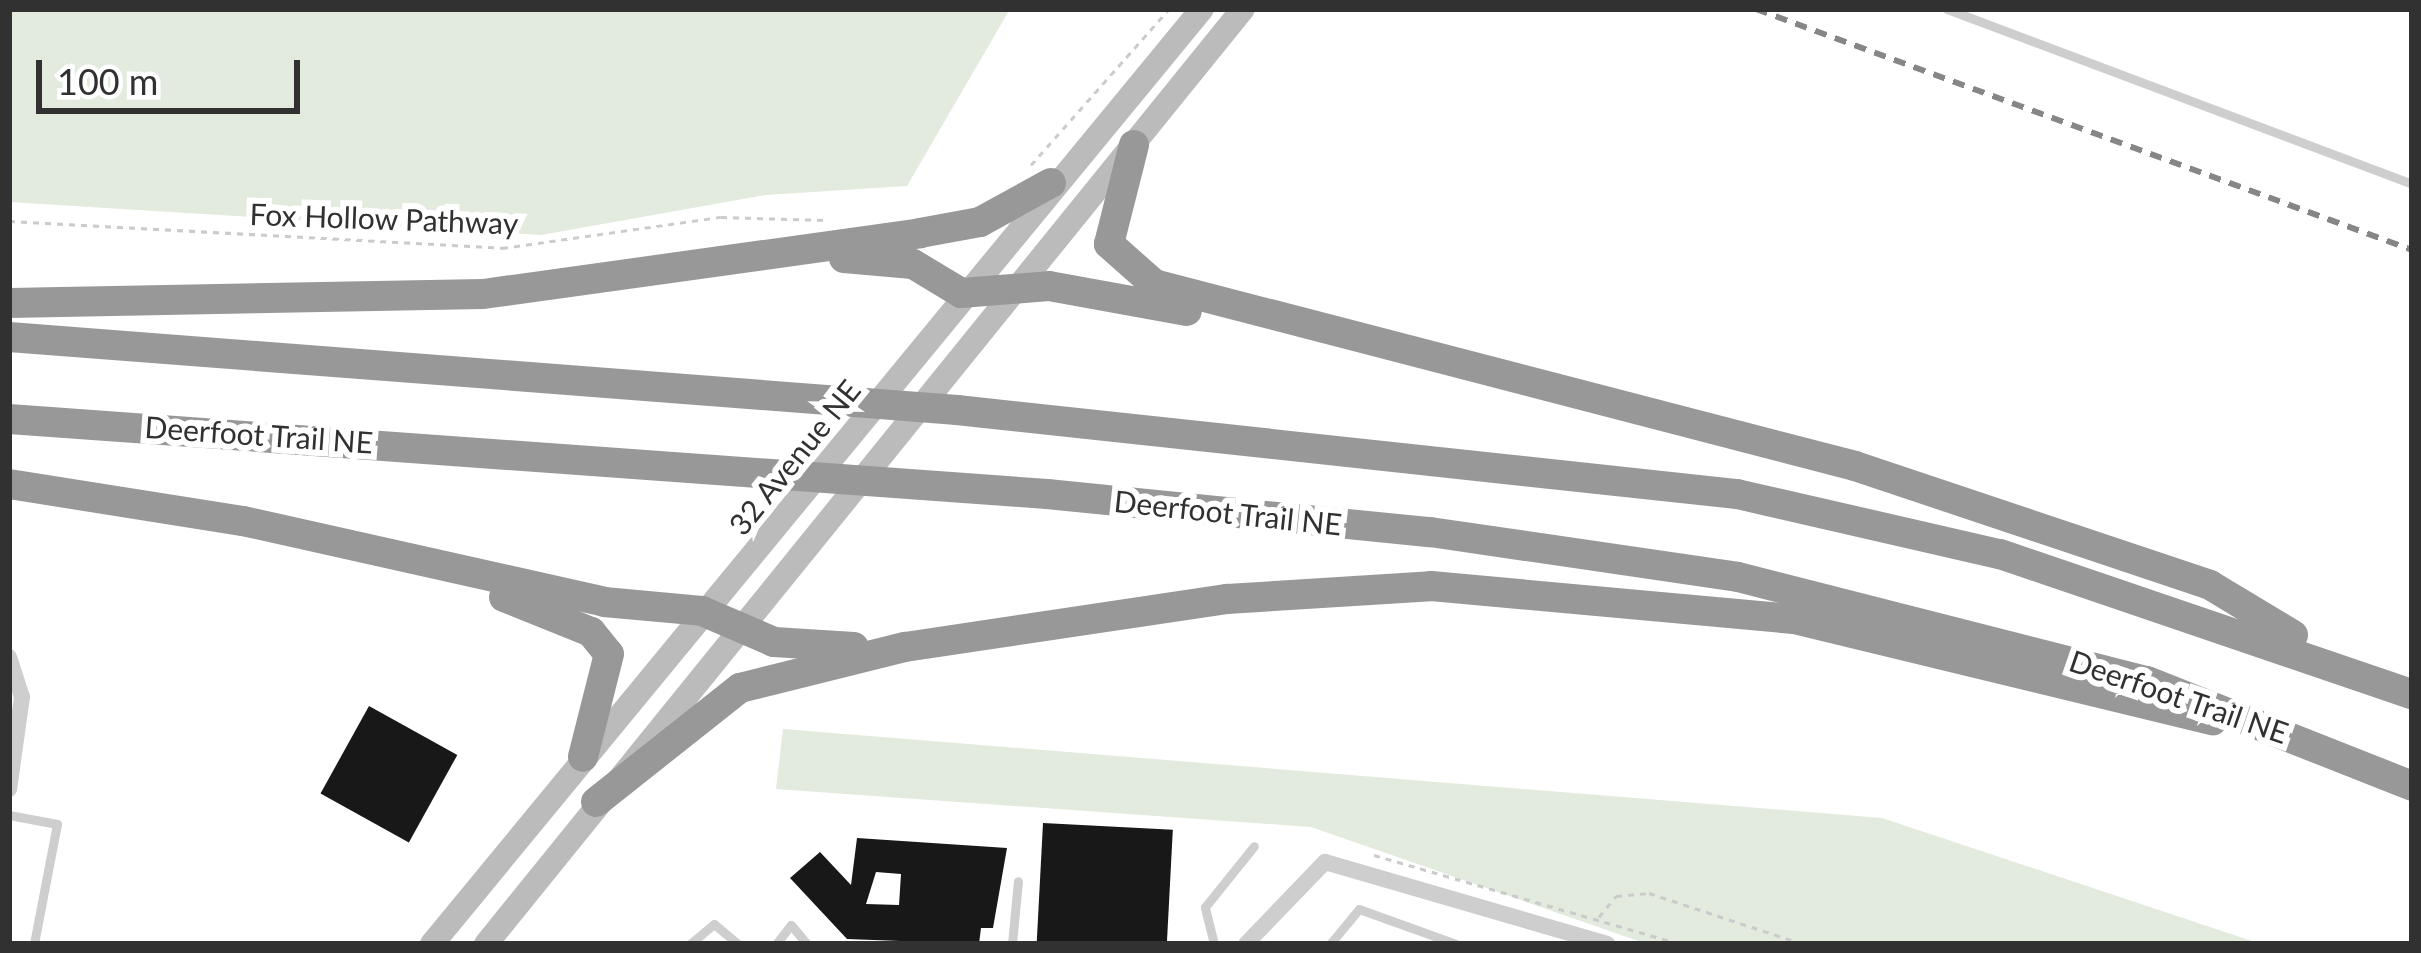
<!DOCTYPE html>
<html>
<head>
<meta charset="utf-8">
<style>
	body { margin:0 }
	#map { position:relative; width:2421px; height:953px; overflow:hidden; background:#fff; font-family:Lato,sans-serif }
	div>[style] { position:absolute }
	.green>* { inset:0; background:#e3eade }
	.building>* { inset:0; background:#181818; transform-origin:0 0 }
	.path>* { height:3px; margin-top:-1.5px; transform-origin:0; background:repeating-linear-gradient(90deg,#cbcbcb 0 6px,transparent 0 12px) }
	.service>* { height:9px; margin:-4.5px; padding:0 4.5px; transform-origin:4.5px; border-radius:4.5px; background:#cecece }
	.minor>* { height:16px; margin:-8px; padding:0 8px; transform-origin:8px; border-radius:8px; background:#cecece }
	.secondary>* { height:24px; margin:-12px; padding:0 12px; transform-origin:12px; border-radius:12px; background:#bbb }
	.motorway>* { height:30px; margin:-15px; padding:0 15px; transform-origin:15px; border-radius:15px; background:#989898 }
	.rail>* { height:6px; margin-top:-3px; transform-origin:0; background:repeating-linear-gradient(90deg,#868686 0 12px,transparent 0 21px) }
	span { translate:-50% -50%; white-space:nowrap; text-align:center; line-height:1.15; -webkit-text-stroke:12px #fff; paint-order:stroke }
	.street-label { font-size:30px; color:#313131 }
	.frame { position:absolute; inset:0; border:12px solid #313131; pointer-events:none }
	.scale { position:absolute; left:36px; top:60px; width:264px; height:54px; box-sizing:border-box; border:6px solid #313131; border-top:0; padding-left:15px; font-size:36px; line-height:42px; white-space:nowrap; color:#313131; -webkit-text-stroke:9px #fff; paint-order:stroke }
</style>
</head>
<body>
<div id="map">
	<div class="green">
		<div style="clip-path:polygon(9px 9px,1010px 9px,907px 186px,766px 195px,541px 235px,9px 202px)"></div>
		<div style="clip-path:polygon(783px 729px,1882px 818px,2261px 944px,1647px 944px,1311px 827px,776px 789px)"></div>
	</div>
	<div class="building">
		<div style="left:369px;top:706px;width:101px;height:100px;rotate:29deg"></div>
		<div style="left:1043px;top:823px;width:130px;height:121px;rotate:3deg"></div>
		<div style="clip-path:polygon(evenodd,857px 838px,1007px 848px,993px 928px,981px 928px,979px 944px,847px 939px,790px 878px,820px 852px,851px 885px,857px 838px,876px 872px,901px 874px,899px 905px,866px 904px,876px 872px)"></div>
	</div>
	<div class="path">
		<div style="left:1031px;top:165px;width:208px;rotate:-48.5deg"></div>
		<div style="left:9px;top:221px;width:494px;rotate:3.1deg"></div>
		<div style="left:502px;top:248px;width:221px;rotate:-8.1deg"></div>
		<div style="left:721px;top:217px;width:105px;rotate:1.6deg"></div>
		<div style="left:1374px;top:855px;width:320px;rotate:16.2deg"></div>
		<div style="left:1599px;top:917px;width:27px;rotate:-51deg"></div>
		<div style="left:1616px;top:896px;width:33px;rotate:-5deg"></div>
		<div style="left:1649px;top:893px;width:162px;rotate:18.3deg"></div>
	</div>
	<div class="service">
		<div style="left:1947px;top:9px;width:497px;rotate:20.6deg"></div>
		<div style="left:9px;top:815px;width:49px;rotate:10.6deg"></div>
		<div style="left:57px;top:824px;width:122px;rotate:100.9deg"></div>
		<div style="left:690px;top:944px;width:31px;rotate:-40deg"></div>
		<div style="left:714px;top:924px;width:31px;rotate:40deg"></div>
		<div style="left:776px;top:944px;width:24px;rotate:-52deg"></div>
		<div style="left:791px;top:925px;width:25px;rotate:50deg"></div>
		<div style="left:1012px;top:944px;width:63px;rotate:-84.6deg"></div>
		<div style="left:1214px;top:944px;width:38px;rotate:-104deg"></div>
		<div style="left:1205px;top:907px;width:78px;rotate:-51.2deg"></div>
		<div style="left:1330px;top:944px;width:45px;rotate:-50.4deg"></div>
		<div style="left:1359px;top:909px;width:103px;rotate:19.8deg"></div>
	</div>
	<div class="minor">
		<div style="left:9px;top:657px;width:42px;rotate:72deg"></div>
		<div style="left:22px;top:697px;width:93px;rotate:98deg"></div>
		<div style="left:1246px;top:944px;width:114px;rotate:-46.1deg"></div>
		<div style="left:1325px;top:862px;width:294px;rotate:16.2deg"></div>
	</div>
	<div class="secondary">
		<div style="left:432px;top:944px;width:1211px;rotate:-50.53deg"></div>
		<div style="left:486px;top:944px;width:1203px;rotate:-51.01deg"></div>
	</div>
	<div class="motorway">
		<div style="left:1134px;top:145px;width:102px;rotate:104.2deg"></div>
		<div style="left:1109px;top:244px;width:60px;rotate:41.6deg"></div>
		<div style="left:1154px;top:284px;width:724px;rotate:14.55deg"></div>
		<div style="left:1855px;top:466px;width:374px;rotate:18.5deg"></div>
		<div style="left:2210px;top:585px;width:97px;rotate:31.1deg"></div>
		<div style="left:844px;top:258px;width:69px;rotate:5deg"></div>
		<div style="left:913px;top:264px;width:56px;rotate:31.1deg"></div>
		<div style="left:961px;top:293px;width:88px;rotate:-4.5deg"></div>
		<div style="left:1049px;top:286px;width:140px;rotate:10.3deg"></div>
		<div style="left:9px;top:303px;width:474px;rotate:-1.1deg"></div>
		<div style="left:483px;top:294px;width:441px;rotate:-7.9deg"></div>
		<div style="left:920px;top:233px;width:61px;rotate:-10.4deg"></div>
		<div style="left:980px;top:222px;width:81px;rotate:-28.8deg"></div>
		<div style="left:9px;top:337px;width:951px;rotate:4.4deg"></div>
		<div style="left:957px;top:410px;width:785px;rotate:6.15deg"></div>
		<div style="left:1737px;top:494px;width:270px;rotate:12.9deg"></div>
		<div style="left:2000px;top:554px;width:435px;rotate:18.8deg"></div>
		<div style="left:9px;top:419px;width:1041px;rotate:4.13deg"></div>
		<div style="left:1047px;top:494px;width:385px;rotate:5.7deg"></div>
		<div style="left:1430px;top:532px;width:311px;rotate:8.3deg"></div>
		<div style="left:1738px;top:577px;width:422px;rotate:14.3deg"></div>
		<div style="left:2147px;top:681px;width:285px;rotate:21.6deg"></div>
		<div style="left:9px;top:484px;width:237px;rotate:9deg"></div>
		<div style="left:243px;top:521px;width:370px;rotate:12.6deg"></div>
		<div style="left:604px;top:602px;width:98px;rotate:5.2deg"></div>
		<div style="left:702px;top:611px;width:78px;rotate:23.3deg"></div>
		<div style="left:774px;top:642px;width:80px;rotate:3.6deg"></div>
		<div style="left:504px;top:597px;width:94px;rotate:21.9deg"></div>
		<div style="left:591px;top:632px;width:28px;rotate:51deg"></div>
		<div style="left:609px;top:654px;width:106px;rotate:104.2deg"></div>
		<div style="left:596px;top:802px;width:184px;rotate:-38.4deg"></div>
		<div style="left:740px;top:688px;width:170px;rotate:-14deg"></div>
		<div style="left:905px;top:647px;width:326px;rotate:-8.5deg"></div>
		<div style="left:1227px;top:599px;width:204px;rotate:-3.6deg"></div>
		<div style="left:1431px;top:586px;width:364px;rotate:5.2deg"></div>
		<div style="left:1794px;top:619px;width:431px;rotate:13.6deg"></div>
	</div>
	<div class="rail">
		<div style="left:1756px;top:9px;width:699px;rotate:20.17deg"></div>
	</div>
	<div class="street-label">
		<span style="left:384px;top:218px;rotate:2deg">Fox Hollow Pathway</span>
		<span style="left:259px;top:434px;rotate:4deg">Deerfoot Trail NE</span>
		<span style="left:794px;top:457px;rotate:-51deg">32 Avenue NE</span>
		<span style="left:1228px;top:512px;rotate:6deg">Deerfoot Trail NE</span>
		<span style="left:2179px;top:696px;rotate:19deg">Deerfoot Trail NE</span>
	</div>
	<div class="frame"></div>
	<div class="scale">100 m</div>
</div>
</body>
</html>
